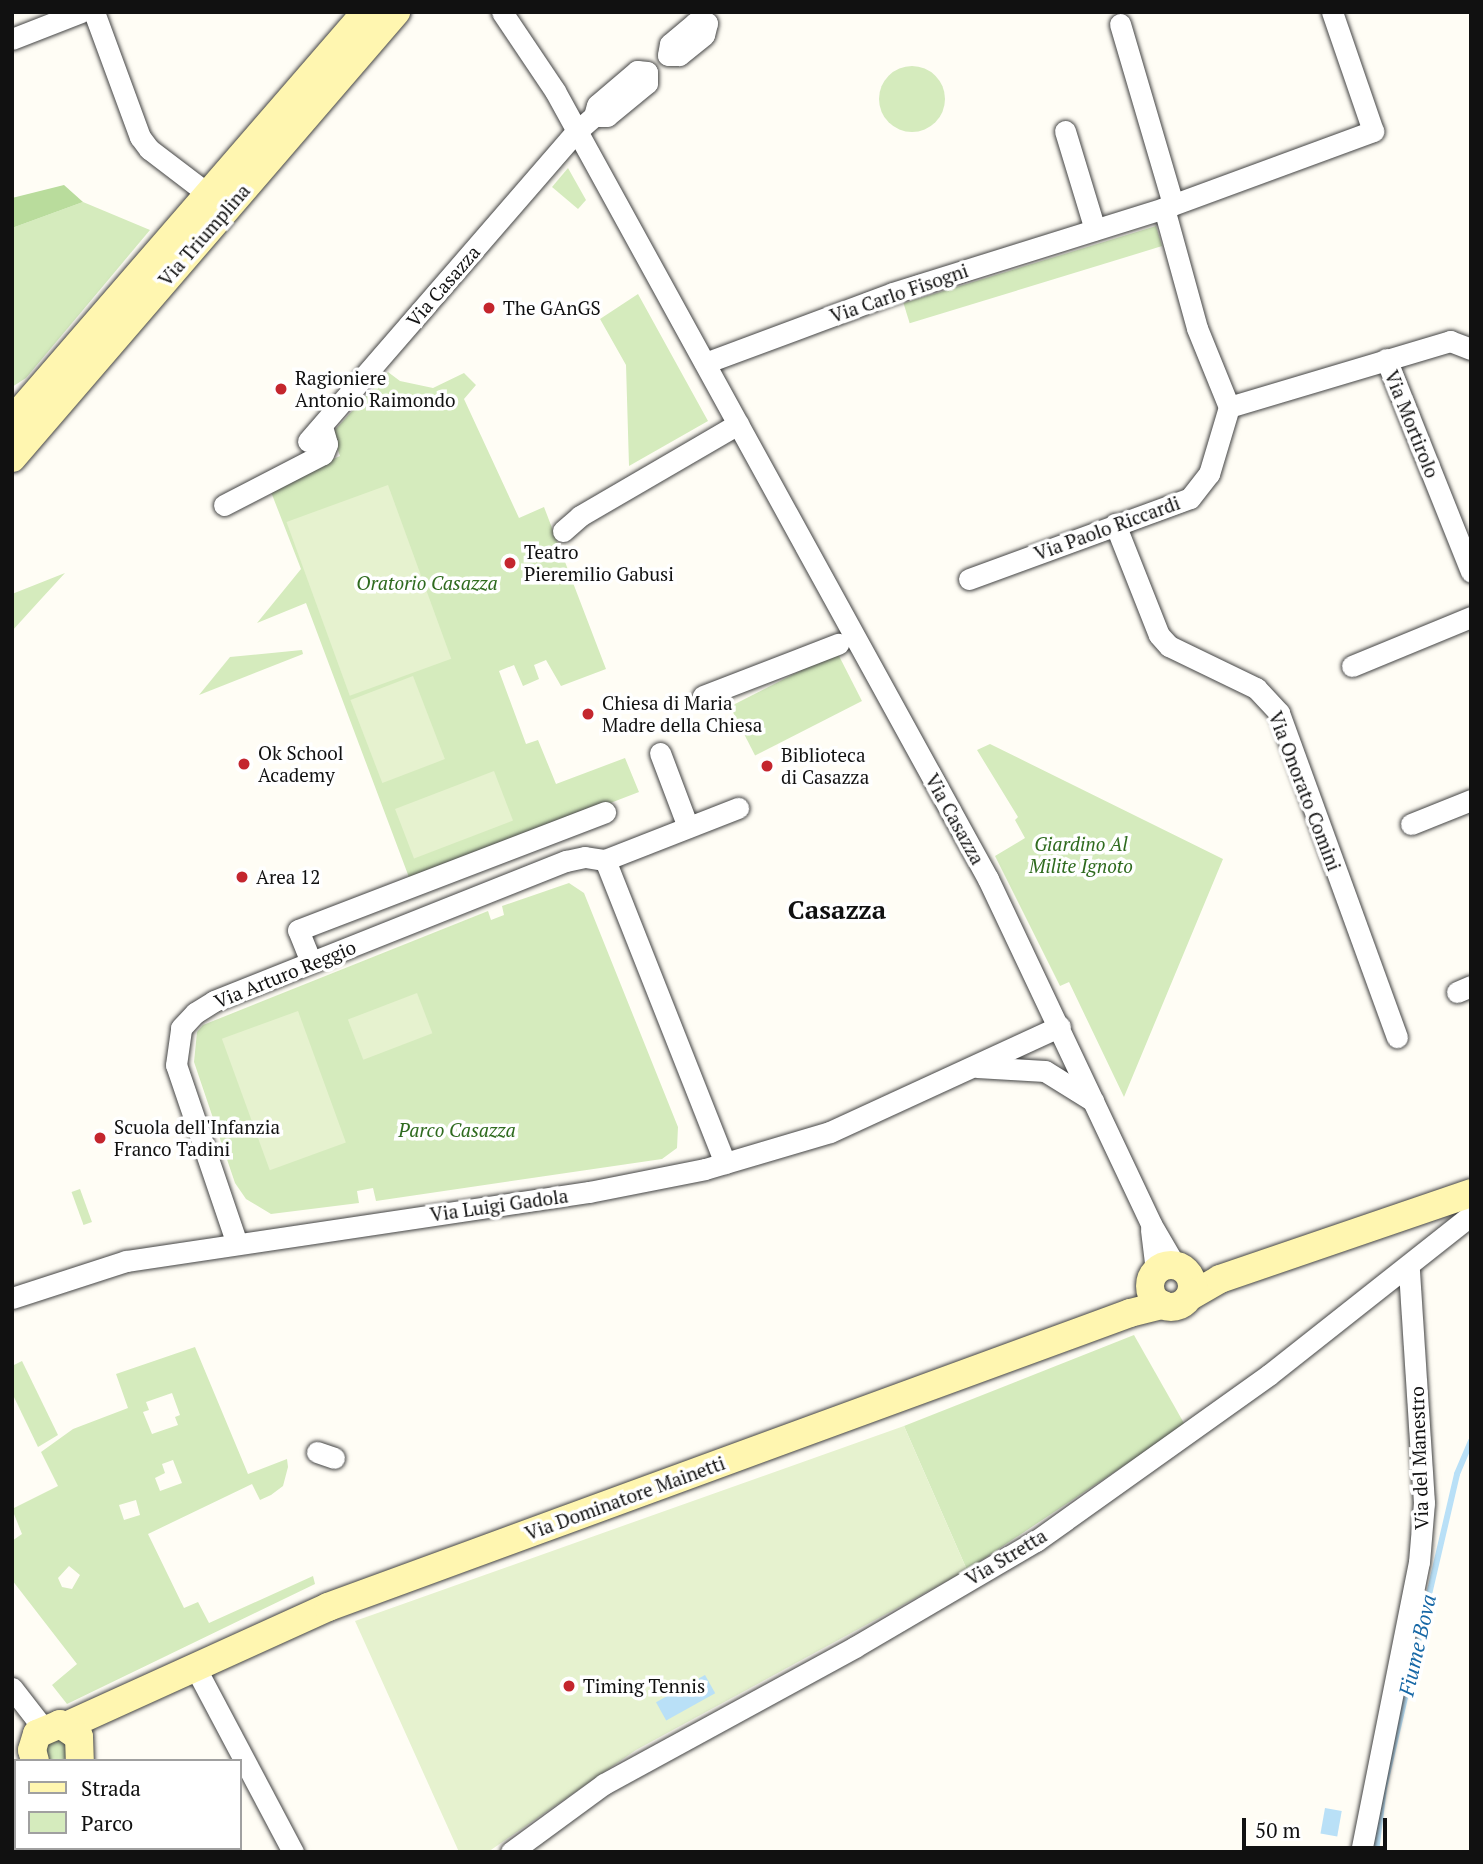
<!DOCTYPE html>
<html>
<head>
<meta charset="utf-8">
<style>
	body { margin:0 }
	#map { position:relative; width:1483px; height:1864px; overflow:hidden; background:#fffdf5; font-family:"PT Serif",serif }
	div>[style] { position:absolute }
	.green>* { inset:0; background:#d5ebbd; transform-origin:0 0 }
	.round { border-radius:50% }
	.forest>* { inset:0; background:#b9dc9c }
	.pitch>* { inset:0; background:#e6f2cf; transform-origin:0 0 }
	.water>* { inset:0; background:#b9e0f7; transform-origin:0 0 }
	.stream>* { height:6px; margin:-3px; padding:0 3px; transform-origin:3px; border-radius:3px; background:#b9e0f7 }
	.roads { filter:drop-shadow(0 0 2px #444) drop-shadow(0 0 2px #444) }
	.street>* { height:21px; margin:-10.5px; padding:0 10.5px; transform-origin:10.5px; border-radius:10.5px; background:#fff }
	.secondary>* { height:28px; margin:-14px; padding:0 14px; transform-origin:14px; border-radius:14px; background:#fff6b0 }
	.secondary>.ring { margin:-14px; padding:0; box-sizing:content-box; background:none; border:28px solid #fff6b0; border-radius:50% }
	.dots>* { width:19px; height:19px; translate:-50% -50%; box-sizing:border-box; border:4px solid #fff; border-radius:50% }
	span { translate:-50% -50%; white-space:nowrap; text-align:center; line-height:1.15; -webkit-text-stroke:7px #fff; paint-order:stroke }
	.street-label { font-size:19px; color:#111 }
	.poi-label { font-size:19px; color:#111 }
	.left { translate:0 -50%; text-align:left }
	.park-label { font-size:19px; color:#2f6b1f; font-style:italic }
	.water-label { font-size:21px; color:#1768a6; font-style:italic }
	.district-label { font-size:26px; color:#111; font-weight:700 }
	.frame { position:absolute; inset:0; border:14px solid #111; pointer-events:none }
	.legend { position:absolute; left:14px; top:1759px; width:228px; height:91px; box-sizing:border-box; background:#fff; border:2px solid #a0a0a0; margin:0; padding:9px 12px; list-style:none; font-size:21px; color:#111 }
	.legend li { display:flex; align-items:center; gap:14px; height:35px }
	.legend b { width:35px; border:2px solid #a0a0a0 }
	.scale { position:absolute; left:1242px; top:1818px; width:145px; height:32px; box-sizing:border-box; border:4px solid #111; border-top:0; padding-left:9px; font-size:21px; line-height:24px; white-space:nowrap; color:#111; -webkit-text-stroke:5px #fff; paint-order:stroke }
</style>
</head>
<body>
<div id="map">
	<div class="green">
		<div class="round" style="left:879px;top:66px;width:66px;height:66px"></div>
		<div style="clip-path:polygon(568px 168px,586px 200px,578px 209px,552px 187px)"></div>
		<div style="clip-path:polygon(83px 202px,150px 230px,26px 378px,12px 387px,12px 228px)"></div>
		<div style="left:1156px;top:226px;width:21px;height:264px;rotate:73deg"></div>
		<div style="clip-path:polygon(638px 294px,708px 421px,629px 466px,626px 365px,600px 319px)"></div>
		<div style="clip-path:polygon(388px 372px,400px 381px,433px 388px,464px 373px,476px 385px,464px 399px,519px 518px,544px 507px,606px 669px,561px 686px,546px 660px,534px 665px,539px 679px,523px 686px,514px 665px,499px 671px,526px 744px,538px 740px,556px 784px,625px 758px,639px 792px,410px 880px,306px 603px,257px 623px,301px 569px,271px 492px,241px 500px,340px 456px,332px 433px)"></div>
		<div style="clip-path:polygon(65px 573px,42px 598px,12px 631px,12px 594px)"></div>
		<div style="clip-path:polygon(302px 650px,303px 654px,199px 695px,230px 657px)"></div>
		<div style="left:837px;top:652px;width:55px;height:120px;rotate:63deg"></div>
		<div style="clip-path:polygon(990px 744px,1223px 859px,1124px 1097px,1069px 982px,1060px 986px,995px 856px,1025px 838px,1015px 820px,1018px 817px,977px 750px)"></div>
		<div style="clip-path:polygon(569px 883px,584px 893px,678px 1127px,677px 1148px,662px 1159px,376px 1201px,373px 1188px,357px 1191px,359px 1203px,271px 1214px,246px 1199px,235px 1183px,194px 1062px,197px 1032px,203px 1025px,488px 911px,491px 920px,504px 915px,502px 906px)"></div>
		<div style="left:80px;top:1189px;width:35px;height:9px;rotate:70deg"></div>
		<div style="clip-path:polygon(1134px 1335px,1185px 1425px,967px 1570px,904px 1426px)"></div>
		<div style="clip-path:polygon(evenodd,195px 1347px,248px 1474px,287px 1459px,288px 1467px,283px 1486px,271px 1495px,260px 1500px,252px 1484px,148px 1534px,184px 1608px,198px 1602px,209px 1623px,313px 1576px,315px 1584px,67px 1704px,52px 1685px,77px 1664px,12px 1580px,12px 1541px,22px 1534px,12px 1509px,58px 1486px,41px 1452px,73px 1429px,128px 1408px,116px 1374px,195px 1347px,172px 1393px,180px 1415px,175px 1417px,178px 1425px,152px 1434px,143px 1412px,149px 1410px,146px 1402px,172px 1393px,195px 1347px,173px 1460px,182px 1483px,160px 1491px,155px 1478px,165px 1473px,162px 1464px,173px 1460px,195px 1347px,136px 1500px,140px 1515px,124px 1520px,119px 1505px,136px 1500px,195px 1347px,69px 1566px,80px 1575px,72px 1589px,62px 1587px,58px 1578px,69px 1566px)"></div>
		<div style="clip-path:polygon(22px 1361px,58px 1435px,38px 1447px,12px 1393px,12px 1366px)"></div>
		<div class="round" style="left:44px;top:1738px;width:24px;height:24px"></div>
	</div>
	<div class="forest">
		<div style="clip-path:polygon(64px 185px,83px 202px,12px 228px,12px 198px)"></div>
	</div>
	<div class="pitch">
		<div style="left:388px;top:485px;width:185px;height:108px;rotate:70deg"></div>
		<div style="left:413px;top:676px;width:89px;height:67px;rotate:69deg"></div>
		<div style="left:494px;top:771px;width:53px;height:106px;rotate:69deg"></div>
		<div style="left:417px;top:993px;width:43px;height:74px;rotate:69deg"></div>
		<div style="left:298px;top:1011px;width:140px;height:81px;rotate:70deg"></div>
		<div style="clip-path:polygon(904px 1426px,967px 1570px,636px 1750px,488px 1852px,459px 1852px,355px 1621px)"></div>
	</div>
	<div class="water">
		<div style="left:705px;top:1675px;width:21px;height:56px;rotate:61deg"></div>
		<div style="left:1325px;top:1808px;width:17px;height:26px;rotate:10deg"></div>
	</div>
	<div class="stream">
		<div style="left:1376px;top:1852px;width:64px;rotate:-82.9deg"></div>
		<div style="left:1384px;top:1788px;width:322px;rotate:-76.9deg"></div>
		<div style="left:1457px;top:1474px;width:36px;rotate:-67deg"></div>
	</div>
	<div class="roads">
		<div class="street">
			<div style="left:94px;top:12px;width:133px;rotate:69.8deg"></div>
			<div style="left:140px;top:137px;width:15px;rotate:53deg"></div>
			<div style="left:149px;top:149px;width:74px;rotate:37.3deg"></div>
			<div style="left:502px;top:12px;width:95px;rotate:56.1deg"></div>
			<div style="left:555px;top:91px;width:899px;rotate:61.21deg"></div>
			<div style="left:988px;top:879px;width:382px;rotate:64.7deg"></div>
			<div style="left:1151px;top:1224px;width:48px;rotate:59.7deg"></div>
			<div style="left:695px;top:23px;width:12px"></div>
			<div style="left:707px;top:23px;width:12px;rotate:104deg"></div>
			<div style="left:704px;top:35px;width:32px;rotate:141deg"></div>
			<div style="left:679px;top:55px;width:11px;rotate:180deg"></div>
			<div style="left:668px;top:55px;width:11px;rotate:-80deg"></div>
			<div style="left:670px;top:44px;width:33px;rotate:-40deg"></div>
			<div style="left:1120px;top:24px;width:188px;rotate:73.6deg"></div>
			<div style="left:12px;top:39px;width:74px;rotate:-21.4deg"></div>
			<div style="left:1065px;top:131px;width:103px;rotate:73.1deg"></div>
			<div style="left:1386px;top:359px;width:229px;rotate:68.2deg"></div>
			<div style="left:705px;top:363px;width:201px;rotate:-20.4deg"></div>
			<div style="left:893px;top:293px;width:284px;rotate:-17.4deg"></div>
			<div style="left:1164px;top:208px;width:223px;rotate:-20.2deg"></div>
			<div style="left:1373px;top:131px;width:126px;rotate:-109deg"></div>
			<div style="left:1229px;top:407px;width:231px;rotate:-16.6deg"></div>
			<div style="left:1450px;top:341px;width:22px;rotate:21deg"></div>
			<div style="left:308px;top:441px;width:410px;rotate:-49.1deg"></div>
			<div style="left:577px;top:131px;width:23px;rotate:-41deg"></div>
			<div style="left:594px;top:116px;width:13px"></div>
			<div style="left:607px;top:116px;width:52px;rotate:-39.5deg"></div>
			<div style="left:647px;top:83px;width:11px;rotate:-90deg"></div>
			<div style="left:647px;top:72px;width:10px;rotate:-174deg"></div>
			<div style="left:637px;top:71px;width:52px;rotate:139.6deg"></div>
			<div style="left:597px;top:105px;width:11px;rotate:105deg"></div>
			<div style="left:224px;top:505px;width:111px;rotate:-27.3deg"></div>
			<div style="left:323px;top:454px;width:11px;rotate:-68deg"></div>
			<div style="left:327px;top:444px;width:19px;rotate:-106deg"></div>
			<div style="left:1115px;top:524px;width:119px;rotate:68.4deg"></div>
			<div style="left:1159px;top:635px;width:15px;rotate:48deg"></div>
			<div style="left:1169px;top:646px;width:97px;rotate:25.8deg"></div>
			<div style="left:1256px;top:688px;width:34px;rotate:47deg"></div>
			<div style="left:1279px;top:713px;width:345px;rotate:70deg"></div>
			<div style="left:563px;top:531px;width:23px;rotate:-41deg"></div>
			<div style="left:580px;top:516px;width:183px;rotate:-30.2deg"></div>
			<div style="left:969px;top:579px;width:235px;rotate:-20.1deg"></div>
			<div style="left:1190px;top:498px;width:31px;rotate:-52deg"></div>
			<div style="left:1209px;top:474px;width:70px;rotate:-73.4deg"></div>
			<div style="left:1229px;top:407px;width:85px;rotate:-112.1deg"></div>
			<div style="left:1197px;top:328px;width:124px;rotate:-105.4deg"></div>
			<div style="left:1352px;top:666px;width:129px;rotate:-22.4deg"></div>
			<div style="left:703px;top:696px;width:145px;rotate:-21.1deg"></div>
			<div style="left:660px;top:753px;width:79px;rotate:69.3deg"></div>
			<div style="left:1411px;top:824px;width:65px;rotate:-21.8deg"></div>
			<div style="left:605px;top:860px;width:326px;rotate:68.4deg"></div>
			<div style="left:309px;top:957px;width:29px;rotate:-112deg"></div>
			<div style="left:298px;top:930px;width:329px;rotate:-21deg"></div>
			<div style="left:1457px;top:992px;width:15px;rotate:-23deg"></div>
			<div style="left:977px;top:1067px;width:68px;rotate:3.4deg"></div>
			<div style="left:1045px;top:1071px;width:57px;rotate:32deg"></div>
			<div style="left:1151px;top:1230px;width:41px;rotate:83deg"></div>
			<div style="left:236px;top:1241px;width:186px;rotate:-108.8deg"></div>
			<div style="left:176px;top:1065px;width:37px;rotate:-82deg"></div>
			<div style="left:181px;top:1028px;width:21px;rotate:-47deg"></div>
			<div style="left:195px;top:1013px;width:22px;rotate:-32deg"></div>
			<div style="left:214px;top:1001px;width:379px;rotate:-21.7deg"></div>
			<div style="left:566px;top:861px;width:19px;rotate:-12deg"></div>
			<div style="left:585px;top:857px;width:20px;rotate:9deg"></div>
			<div style="left:605px;top:860px;width:143px;rotate:-21.4deg"></div>
			<div style="left:12px;top:1298px;width:120px;rotate:-18deg"></div>
			<div style="left:126px;top:1261px;width:468px;rotate:-8.5deg"></div>
			<div style="left:589px;top:1192px;width:118px;rotate:-11.2deg"></div>
			<div style="left:705px;top:1169px;width:130px;rotate:-16.5deg"></div>
			<div style="left:830px;top:1132px;width:253px;rotate:-24.7deg"></div>
			<div style="left:317px;top:1452px;width:18px;rotate:19deg"></div>
			<div style="left:194px;top:1665px;width:212px;rotate:62.1deg"></div>
			<div style="left:12px;top:1688px;width:51px;rotate:52.2deg"></div>
			<div style="left:511px;top:1852px;width:115px;rotate:-36.2deg"></div>
			<div style="left:604px;top:1784px;width:286px;rotate:-28.6deg"></div>
			<div style="left:855px;top:1647px;width:210px;rotate:-30.4deg"></div>
			<div style="left:1036px;top:1541px;width:287px;rotate:-35.5deg"></div>
			<div style="left:1270px;top:1374px;width:256px;rotate:-38.3deg"></div>
			<div style="left:1361px;top:1852px;width:296px;rotate:-78.7deg"></div>
			<div style="left:1419px;top:1562px;width:59px;rotate:-85.2deg"></div>
			<div style="left:1424px;top:1503px;width:235px;rotate:-93.7deg"></div>
		</div>
		<div class="secondary">
			<div style="left:12px;top:421px;width:541px;rotate:-49.12deg"></div>
			<div style="left:12px;top:458px;width:589px;rotate:-49.27deg"></div>
			<div class="ring" style="left:1150px;top:1265px;width:14px;height:14px"></div>
			<div style="left:1189px;top:1297px;width:36px;rotate:-30deg"></div>
			<div style="left:1220px;top:1279px;width:265px;rotate:-18.9deg"></div>
			<div style="left:66px;top:1726px;width:288px;rotate:-24.4deg"></div>
			<div style="left:328px;top:1607px;width:854px;rotate:-20.13deg"></div>
			<div style="left:1130px;top:1313px;width:34px;rotate:-14deg"></div>
			<div style="left:35px;top:1761px;width:11px;rotate:-105deg"></div>
			<div style="left:32px;top:1750px;width:17px;rotate:-73deg"></div>
			<div style="left:37px;top:1734px;width:25px;rotate:-23deg"></div>
			<div style="left:60px;top:1724px;width:23px;rotate:34deg"></div>
			<div style="left:79px;top:1737px;width:24px;rotate:88deg"></div>
			<div style="left:12px;top:1783px;width:4px;rotate:-27deg"></div>
		</div>
	</div>
	<div class="dots">
		<div style="left:489px;top:308px;background:#c4262e"></div>
		<div style="left:281px;top:389px;background:#c4262e"></div>
		<div style="left:510px;top:563px;background:#c4262e"></div>
		<div style="left:588px;top:714px;background:#c4262e"></div>
		<div style="left:244px;top:764px;background:#c4262e"></div>
		<div style="left:767px;top:766px;background:#c4262e"></div>
		<div style="left:242px;top:877px;background:#c4262e"></div>
		<div style="left:100px;top:1138px;background:#c4262e"></div>
		<div style="left:569px;top:1686px;background:#c4262e"></div>
	</div>
	<div class="street-label">
		<span style="left:204px;top:235px;rotate:-49deg">Via Triumplina</span>
		<span style="left:443px;top:286px;rotate:-49deg">Via Casazza</span>
		<span style="left:899px;top:293px;rotate:-19deg">Via Carlo Fisogni</span>
		<span style="left:1412px;top:424px;rotate:68deg">Via Mortirolo</span>
		<span style="left:1107px;top:528px;rotate:-20deg">Via Paolo Riccardi</span>
		<span style="left:1305px;top:791px;rotate:69deg">Via Onorato Comini</span>
		<span style="left:955px;top:819px;rotate:61deg">Via Casazza</span>
		<span style="left:285px;top:974px;rotate:-22deg">Via Arturo Reggio</span>
		<span style="left:499px;top:1205px;rotate:-8deg">Via Luigi Gadola</span>
		<span style="left:1419px;top:1458px;rotate:-92deg">Via del Manestro</span>
		<span style="left:625px;top:1498px;rotate:-20deg">Via Dominatore Mainetti</span>
		<span style="left:1006px;top:1557px;rotate:-31deg">Via Stretta</span>
	</div>
	<div class="poi-label">
		<span class="left" style="left:503px;top:308px">The GAnGS</span>
		<span class="left" style="left:295px;top:389px">Ragioniere<br>Antonio Raimondo</span>
		<span class="left" style="left:524px;top:563px">Teatro<br>Pieremilio Gabusi</span>
		<span class="left" style="left:602px;top:714px">Chiesa di Maria<br>Madre della Chiesa</span>
		<span class="left" style="left:258px;top:764px">Ok School<br>Academy</span>
		<span class="left" style="left:781px;top:766px">Biblioteca<br>di Casazza</span>
		<span class="left" style="left:256px;top:877px">Area 12</span>
		<span class="left" style="left:114px;top:1138px">Scuola dell'Infanzia<br>Franco Tadini</span>
		<span class="left" style="left:583px;top:1686px">Timing Tennis</span>
	</div>
	<div class="park-label">
		<span style="left:427px;top:583px">Oratorio Casazza</span>
		<span style="left:1081px;top:855px">Giardino Al<br>Milite Ignoto</span>
		<span style="left:457px;top:1130px">Parco Casazza</span>
	</div>
	<div class="water-label">
		<span style="left:1417px;top:1645px;rotate:-77deg">Fiume Bova</span>
	</div>
	<div class="district-label">
		<span style="left:837px;top:910px">Casazza</span>
	</div>
	<div class="frame"></div>
	<ul class="legend">
	<li><b style="height:9px;background:#fff6b0"></b>Strada</li>
	<li><b style="height:19px;background:#d5ebbd"></b>Parco</li>
	</ul>
	<div class="scale">50 m</div>
</div>
</body>
</html>
